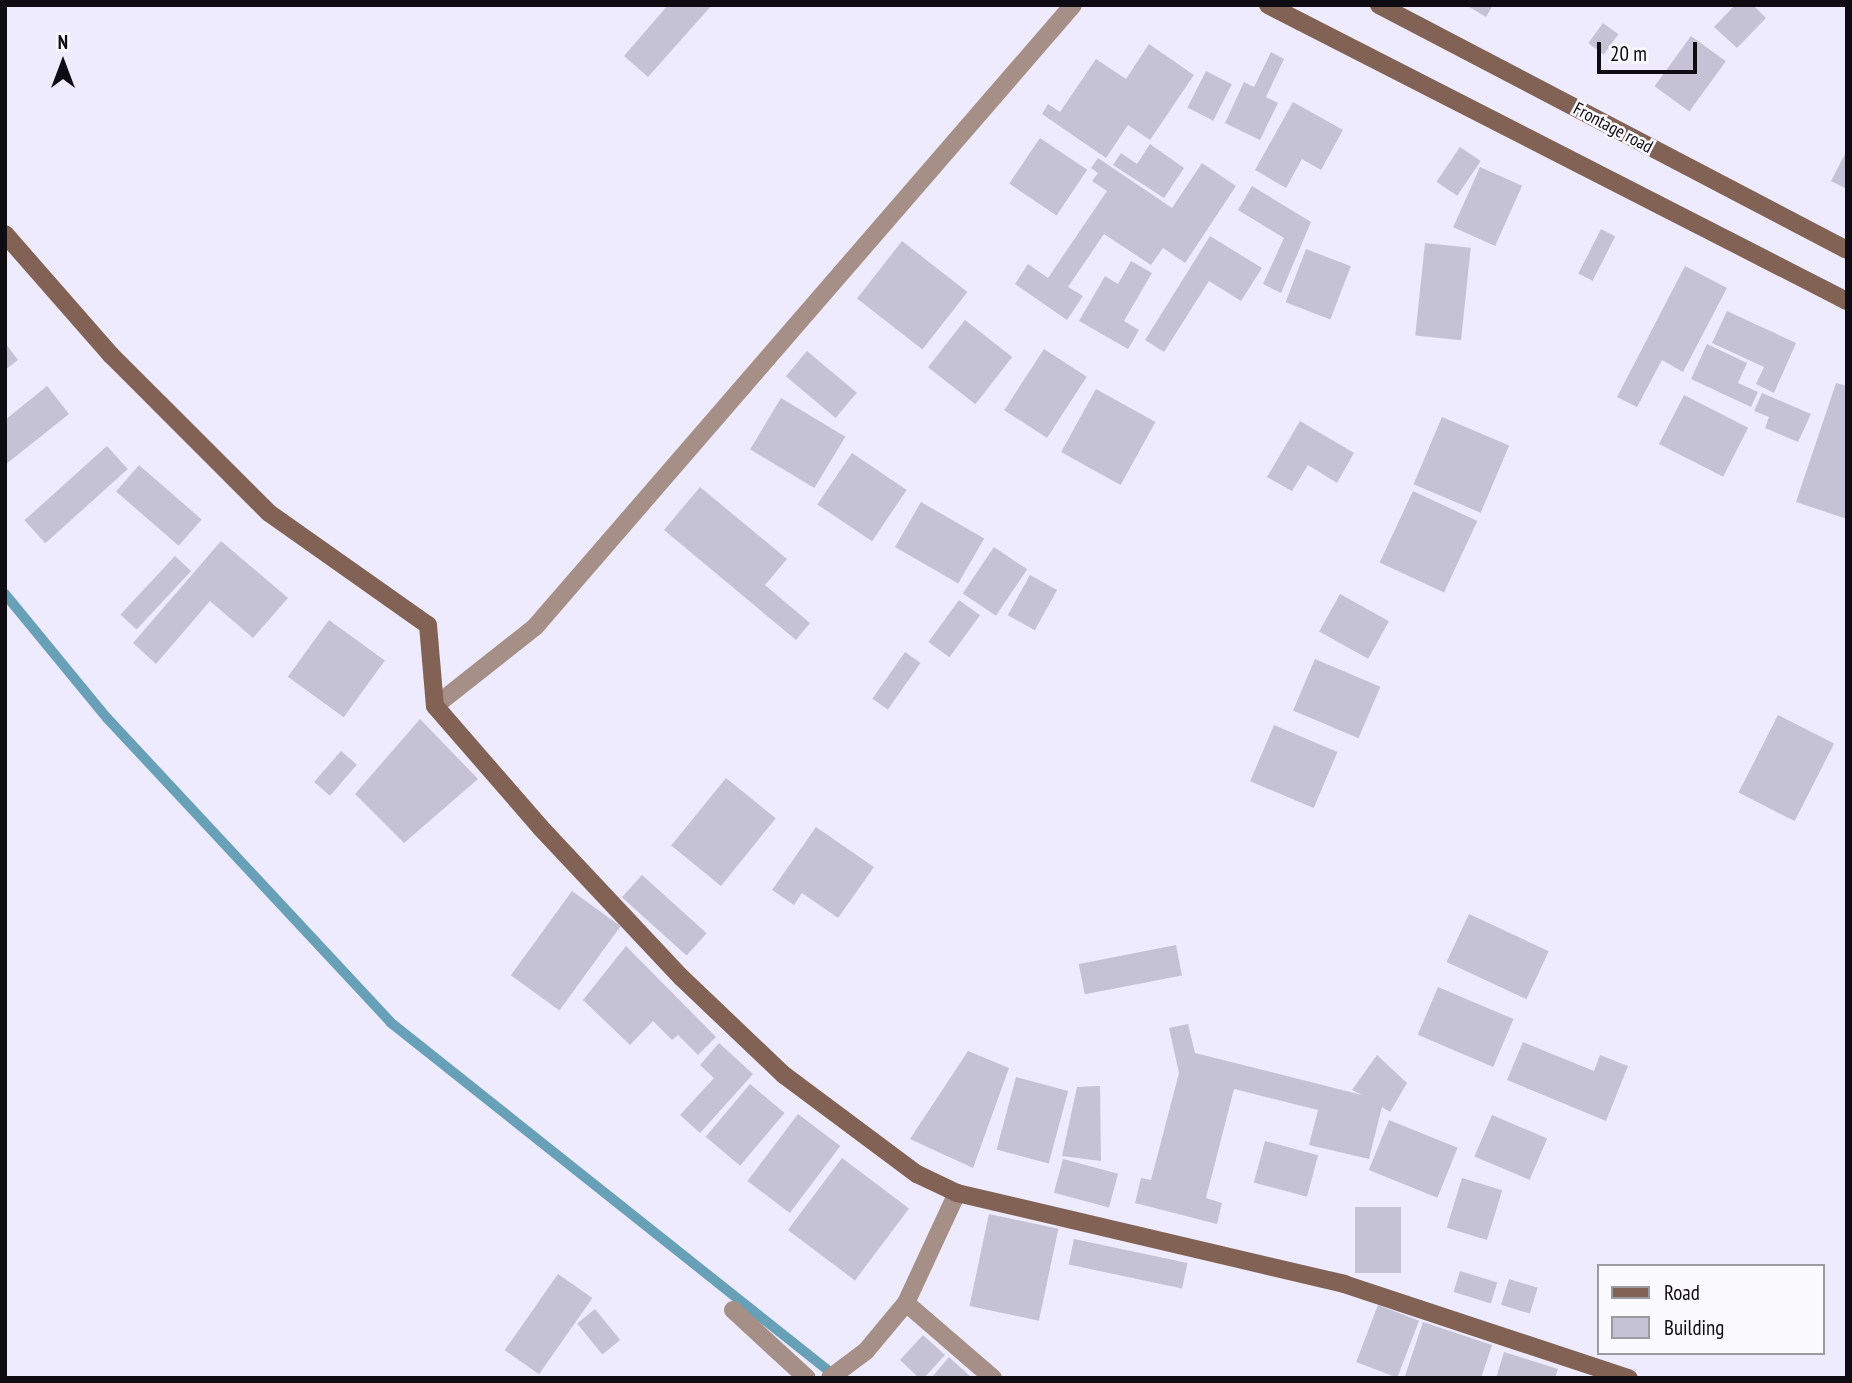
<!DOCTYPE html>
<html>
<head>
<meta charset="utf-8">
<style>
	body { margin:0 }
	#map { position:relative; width:1852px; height:1383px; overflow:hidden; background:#efebfe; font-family:"PT Sans Narrow",sans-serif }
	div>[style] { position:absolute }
	.stream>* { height:10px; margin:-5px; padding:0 5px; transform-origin:5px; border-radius:5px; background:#67a0b7 }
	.building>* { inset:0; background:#c6c2d5; transform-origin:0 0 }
	.street>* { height:18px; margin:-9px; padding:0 9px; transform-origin:9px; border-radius:9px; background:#a68f86 }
	.secondary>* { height:18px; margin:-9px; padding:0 9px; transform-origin:9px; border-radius:9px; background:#826254 }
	span { translate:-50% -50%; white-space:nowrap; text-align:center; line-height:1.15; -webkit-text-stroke:5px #fbfbff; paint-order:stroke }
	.street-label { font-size:18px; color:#0e0c12 }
	.frame { position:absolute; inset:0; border:7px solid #0e0c12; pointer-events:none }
	.legend { position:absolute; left:1597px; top:1264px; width:228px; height:91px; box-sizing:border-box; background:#fbfbff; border:2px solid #9c9ba0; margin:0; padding:9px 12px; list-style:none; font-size:21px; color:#0e0c12 }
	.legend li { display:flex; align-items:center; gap:14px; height:35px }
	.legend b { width:35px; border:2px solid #9c9ba0 }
	.north { position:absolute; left:28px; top:28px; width:70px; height:70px; -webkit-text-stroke:5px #fbfbff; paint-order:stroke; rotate:0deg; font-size:19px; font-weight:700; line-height:28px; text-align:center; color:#0e0c12 }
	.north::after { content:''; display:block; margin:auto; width:24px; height:32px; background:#0e0c12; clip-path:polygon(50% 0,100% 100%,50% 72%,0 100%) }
	.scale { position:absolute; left:1597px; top:42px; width:100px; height:32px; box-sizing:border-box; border:4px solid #0e0c12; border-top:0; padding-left:9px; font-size:21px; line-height:24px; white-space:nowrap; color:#0e0c12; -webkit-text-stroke:5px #fbfbff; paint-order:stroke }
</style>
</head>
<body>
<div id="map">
	<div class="stream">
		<div style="left:5px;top:594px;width:161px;rotate:50.6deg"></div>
		<div style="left:107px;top:718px;width:415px;rotate:47deg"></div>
		<div style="left:390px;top:1022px;width:569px;rotate:38.5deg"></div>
	</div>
	<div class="building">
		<div style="clip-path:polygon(668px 5px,712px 5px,648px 77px,624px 56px)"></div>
		<div style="clip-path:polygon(1466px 5px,1493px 5px,1486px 17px)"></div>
		<div style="clip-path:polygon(1735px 5px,1753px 5px,1766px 18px,1737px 48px,1714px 27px)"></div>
		<div style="left:1603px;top:23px;width:19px;height:25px;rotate:36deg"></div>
		<div style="left:1691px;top:36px;width:43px;height:62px;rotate:36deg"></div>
		<div style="clip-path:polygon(1149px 44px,1194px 75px,1150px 140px,1128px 125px,1106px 158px,1042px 114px,1048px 104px,1060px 112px,1096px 59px,1126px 79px)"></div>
		<div style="clip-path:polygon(1271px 52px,1284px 59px,1266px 97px,1278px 103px,1260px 140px,1225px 123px,1244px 82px,1254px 87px)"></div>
		<div style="left:1206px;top:71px;width:29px;height:41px;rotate:27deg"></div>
		<div style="clip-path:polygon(1293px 102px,1343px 130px,1321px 170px,1302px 159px,1286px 188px,1255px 170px)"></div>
		<div style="left:1040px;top:138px;width:57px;height:55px;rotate:34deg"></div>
		<div style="clip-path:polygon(1150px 144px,1184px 168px,1164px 198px,1113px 165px,1121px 153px,1137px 164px)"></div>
		<div style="left:1460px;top:147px;width:25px;height:42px;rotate:34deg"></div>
		<div style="clip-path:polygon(1845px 154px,1847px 155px,1847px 189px,1831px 181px)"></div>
		<div style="clip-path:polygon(1098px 158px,1172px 208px,1202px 163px,1236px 186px,1185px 263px,1163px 248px,1151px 265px,1104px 234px,1068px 287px,1083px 296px,1067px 320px,1015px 284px,1028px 264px,1048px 278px,1107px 191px,1092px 181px,1098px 173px,1091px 168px)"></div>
		<div style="left:1480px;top:167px;width:46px;height:66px;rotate:24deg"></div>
		<div style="clip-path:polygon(1252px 186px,1311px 222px,1281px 293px,1263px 284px,1284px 238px,1238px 210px)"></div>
		<div style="left:1601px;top:229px;width:16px;height:50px;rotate:27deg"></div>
		<div style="clip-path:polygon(1210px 236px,1262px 268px,1241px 301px,1209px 281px,1164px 352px,1145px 340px)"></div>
		<div style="left:902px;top:241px;width:83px;height:73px;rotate:38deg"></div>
		<div style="left:1425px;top:243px;width:46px;height:93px;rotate:6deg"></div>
		<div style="left:1306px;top:249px;width:48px;height:57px;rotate:21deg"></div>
		<div style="clip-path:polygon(1131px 261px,1152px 273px,1124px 321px,1139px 330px,1128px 349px,1079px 321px,1105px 276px,1118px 284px)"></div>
		<div style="clip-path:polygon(1685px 266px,1727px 288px,1683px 372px,1662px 360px,1637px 407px,1617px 397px)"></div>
		<div style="clip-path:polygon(1727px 311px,1796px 343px,1774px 393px,1756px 384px,1764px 367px,1712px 343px)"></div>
		<div style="left:965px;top:320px;width:60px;height:60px;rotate:38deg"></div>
		<div style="clip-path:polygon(5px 343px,18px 360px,5px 370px)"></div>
		<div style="clip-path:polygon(1707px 344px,1747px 363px,1738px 383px,1758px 392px,1751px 407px,1691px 379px)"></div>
		<div style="left:1044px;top:349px;width:51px;height:73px;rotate:33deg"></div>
		<div style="left:807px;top:351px;width:65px;height:33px;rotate:40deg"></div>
		<div style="clip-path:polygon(1836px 383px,1847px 386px,1847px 519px,1796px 502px)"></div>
		<div style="clip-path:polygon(47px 386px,69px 414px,5px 465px,5px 420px)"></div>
		<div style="left:1096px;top:389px;width:68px;height:72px;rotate:29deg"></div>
		<div style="clip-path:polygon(1762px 393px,1811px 414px,1798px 442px,1765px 428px,1769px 417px,1754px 411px)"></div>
		<div style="left:1684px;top:395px;width:72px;height:55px;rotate:27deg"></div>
		<div style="left:781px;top:398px;width:75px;height:60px;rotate:31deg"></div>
		<div style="left:1442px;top:417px;width:73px;height:73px;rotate:23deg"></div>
		<div style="clip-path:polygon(1300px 421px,1354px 453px,1337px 483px,1308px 465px,1292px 491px,1267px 477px)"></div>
		<div style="left:107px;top:446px;width:31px;height:111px;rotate:48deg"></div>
		<div style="left:852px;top:453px;width:66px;height:62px;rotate:34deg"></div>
		<div style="left:139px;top:465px;width:83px;height:35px;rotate:41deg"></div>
		<div style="clip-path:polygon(700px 487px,787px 559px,765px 585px,810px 623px,796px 640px,664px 530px)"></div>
		<div style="left:1413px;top:491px;width:71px;height:79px;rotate:25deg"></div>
		<div style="left:921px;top:502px;width:73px;height:52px;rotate:30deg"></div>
		<div style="clip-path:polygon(221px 541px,288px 598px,253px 638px,210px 601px,156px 664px,133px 643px)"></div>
		<div style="left:994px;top:547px;width:40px;height:56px;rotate:34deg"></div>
		<div style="left:175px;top:556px;width:22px;height:80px;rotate:43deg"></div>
		<div style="left:1030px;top:575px;width:31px;height:46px;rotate:29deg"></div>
		<div style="left:1340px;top:594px;width:56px;height:43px;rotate:29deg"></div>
		<div style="left:959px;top:600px;width:26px;height:52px;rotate:36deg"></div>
		<div style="left:329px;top:620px;width:69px;height:70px;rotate:36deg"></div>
		<div style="left:905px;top:652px;width:19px;height:57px;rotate:35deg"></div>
		<div style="left:1315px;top:659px;width:71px;height:56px;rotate:23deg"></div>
		<div style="left:1778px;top:715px;width:63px;height:87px;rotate:27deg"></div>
		<div style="clip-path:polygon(420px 719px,478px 779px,404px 843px,355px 794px)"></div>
		<div style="left:1274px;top:725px;width:69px;height:61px;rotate:23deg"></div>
		<div style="left:341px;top:751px;width:21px;height:41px;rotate:41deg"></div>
		<div style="left:726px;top:778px;width:64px;height:87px;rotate:39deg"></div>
		<div style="clip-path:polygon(816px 827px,874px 867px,838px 918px,802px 893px,794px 905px,772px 890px)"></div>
		<div style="left:642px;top:875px;width:87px;height:30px;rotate:42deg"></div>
		<div style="left:572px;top:891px;width:60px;height:104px;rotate:36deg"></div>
		<div style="left:1469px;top:914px;width:88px;height:53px;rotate:25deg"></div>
		<div style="left:1176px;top:945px;width:31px;height:99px;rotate:79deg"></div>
		<div style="clip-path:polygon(626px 946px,716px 1037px,698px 1055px,678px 1035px,672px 1040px,653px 1021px,630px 1045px,583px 1000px)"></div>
		<div style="left:1438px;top:987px;width:82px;height:52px;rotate:23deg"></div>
		<div style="clip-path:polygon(1188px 1024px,1195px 1053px,1362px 1095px,1352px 1090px,1377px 1055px,1407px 1083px,1390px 1112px,1382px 1107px,1369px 1159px,1309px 1145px,1318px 1110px,1234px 1089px,1206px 1198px,1222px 1203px,1217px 1224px,1135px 1203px,1141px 1178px,1151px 1180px,1179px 1073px,1169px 1028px)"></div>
		<div style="clip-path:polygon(1523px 1042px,1594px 1071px,1600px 1055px,1628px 1066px,1606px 1121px,1507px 1080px)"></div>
		<div style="clip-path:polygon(719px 1043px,753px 1074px,700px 1133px,680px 1115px,714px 1078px,700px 1065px)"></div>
		<div style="clip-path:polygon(968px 1051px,1009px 1068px,973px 1168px,910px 1139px)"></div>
		<div style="left:1016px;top:1077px;width:54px;height:75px;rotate:15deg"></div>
		<div style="left:750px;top:1084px;width:45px;height:69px;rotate:40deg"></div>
		<div style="clip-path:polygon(1100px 1086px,1101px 1161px,1062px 1156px,1077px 1087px)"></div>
		<div style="left:798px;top:1114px;width:53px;height:84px;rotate:37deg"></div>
		<div style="left:1492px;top:1115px;width:60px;height:45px;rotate:23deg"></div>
		<div style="left:1389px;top:1120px;width:74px;height:54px;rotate:22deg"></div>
		<div style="left:1265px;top:1141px;width:55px;height:43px;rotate:15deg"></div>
		<div style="left:842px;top:1158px;width:84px;height:90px;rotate:37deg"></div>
		<div style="left:1063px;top:1159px;width:57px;height:35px;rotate:15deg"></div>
		<div style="left:1462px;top:1178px;width:42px;height:52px;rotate:17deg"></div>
		<div style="left:1401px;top:1207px;width:66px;height:46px;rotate:90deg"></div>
		<div style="left:989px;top:1214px;width:71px;height:94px;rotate:12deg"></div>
		<div style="left:1074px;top:1239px;width:116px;height:26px;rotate:12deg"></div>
		<div style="left:1460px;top:1271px;width:39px;height:22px;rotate:17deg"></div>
		<div style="left:558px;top:1274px;width:42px;height:93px;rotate:35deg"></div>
		<div style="left:1509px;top:1279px;width:30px;height:27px;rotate:17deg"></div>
		<div style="left:1378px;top:1305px;width:44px;height:61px;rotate:21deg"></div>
		<div style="left:595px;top:1309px;width:40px;height:23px;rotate:51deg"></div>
		<div style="clip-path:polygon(1423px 1322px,1492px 1345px,1481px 1378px,1405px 1376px)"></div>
		<div style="clip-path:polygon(923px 1335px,945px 1355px,924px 1378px,919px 1378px,900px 1360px)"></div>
		<div style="clip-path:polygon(1504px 1352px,1558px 1369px,1555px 1378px,1496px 1378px)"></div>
		<div style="clip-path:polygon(949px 1357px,972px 1378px,933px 1376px)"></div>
	</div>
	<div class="street">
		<div style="left:435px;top:706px;width:127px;rotate:-38.3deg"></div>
		<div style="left:535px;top:627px;width:822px;rotate:-49.14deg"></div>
		<div style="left:957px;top:1193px;width:121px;rotate:114.9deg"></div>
		<div style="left:906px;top:1303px;width:115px;rotate:40.8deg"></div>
		<div style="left:733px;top:1310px;width:100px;rotate:42.6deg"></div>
		<div style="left:830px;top:1378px;width:45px;rotate:-36.9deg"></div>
		<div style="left:866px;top:1351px;width:62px;rotate:-50.2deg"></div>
	</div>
	<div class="secondary">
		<div style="left:1268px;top:5px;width:650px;rotate:27.08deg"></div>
		<div style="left:1379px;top:5px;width:528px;rotate:27.63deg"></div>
		<div style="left:5px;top:234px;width:161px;rotate:48.8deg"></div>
		<div style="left:111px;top:355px;width:223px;rotate:45deg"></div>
		<div style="left:269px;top:513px;width:194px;rotate:35.2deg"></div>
		<div style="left:428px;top:625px;width:81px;rotate:85.1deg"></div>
		<div style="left:435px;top:706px;width:160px;rotate:49deg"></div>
		<div style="left:540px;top:827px;width:207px;rotate:46.8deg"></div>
		<div style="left:682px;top:978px;width:141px;rotate:43.6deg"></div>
		<div style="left:784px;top:1075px;width:166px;rotate:36.7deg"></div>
		<div style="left:917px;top:1174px;width:44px;rotate:25.4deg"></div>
		<div style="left:957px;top:1193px;width:398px;rotate:13.2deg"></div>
		<div style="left:1344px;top:1284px;width:300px;rotate:18.3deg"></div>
	</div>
	<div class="street-label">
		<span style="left:1613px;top:128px;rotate:28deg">Frontage road</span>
	</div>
	<div class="frame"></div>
	<ul class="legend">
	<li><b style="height:9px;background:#826254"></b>Road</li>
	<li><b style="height:19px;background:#c6c2d5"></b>Building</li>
	</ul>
	<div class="north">N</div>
	<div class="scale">20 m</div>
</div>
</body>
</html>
